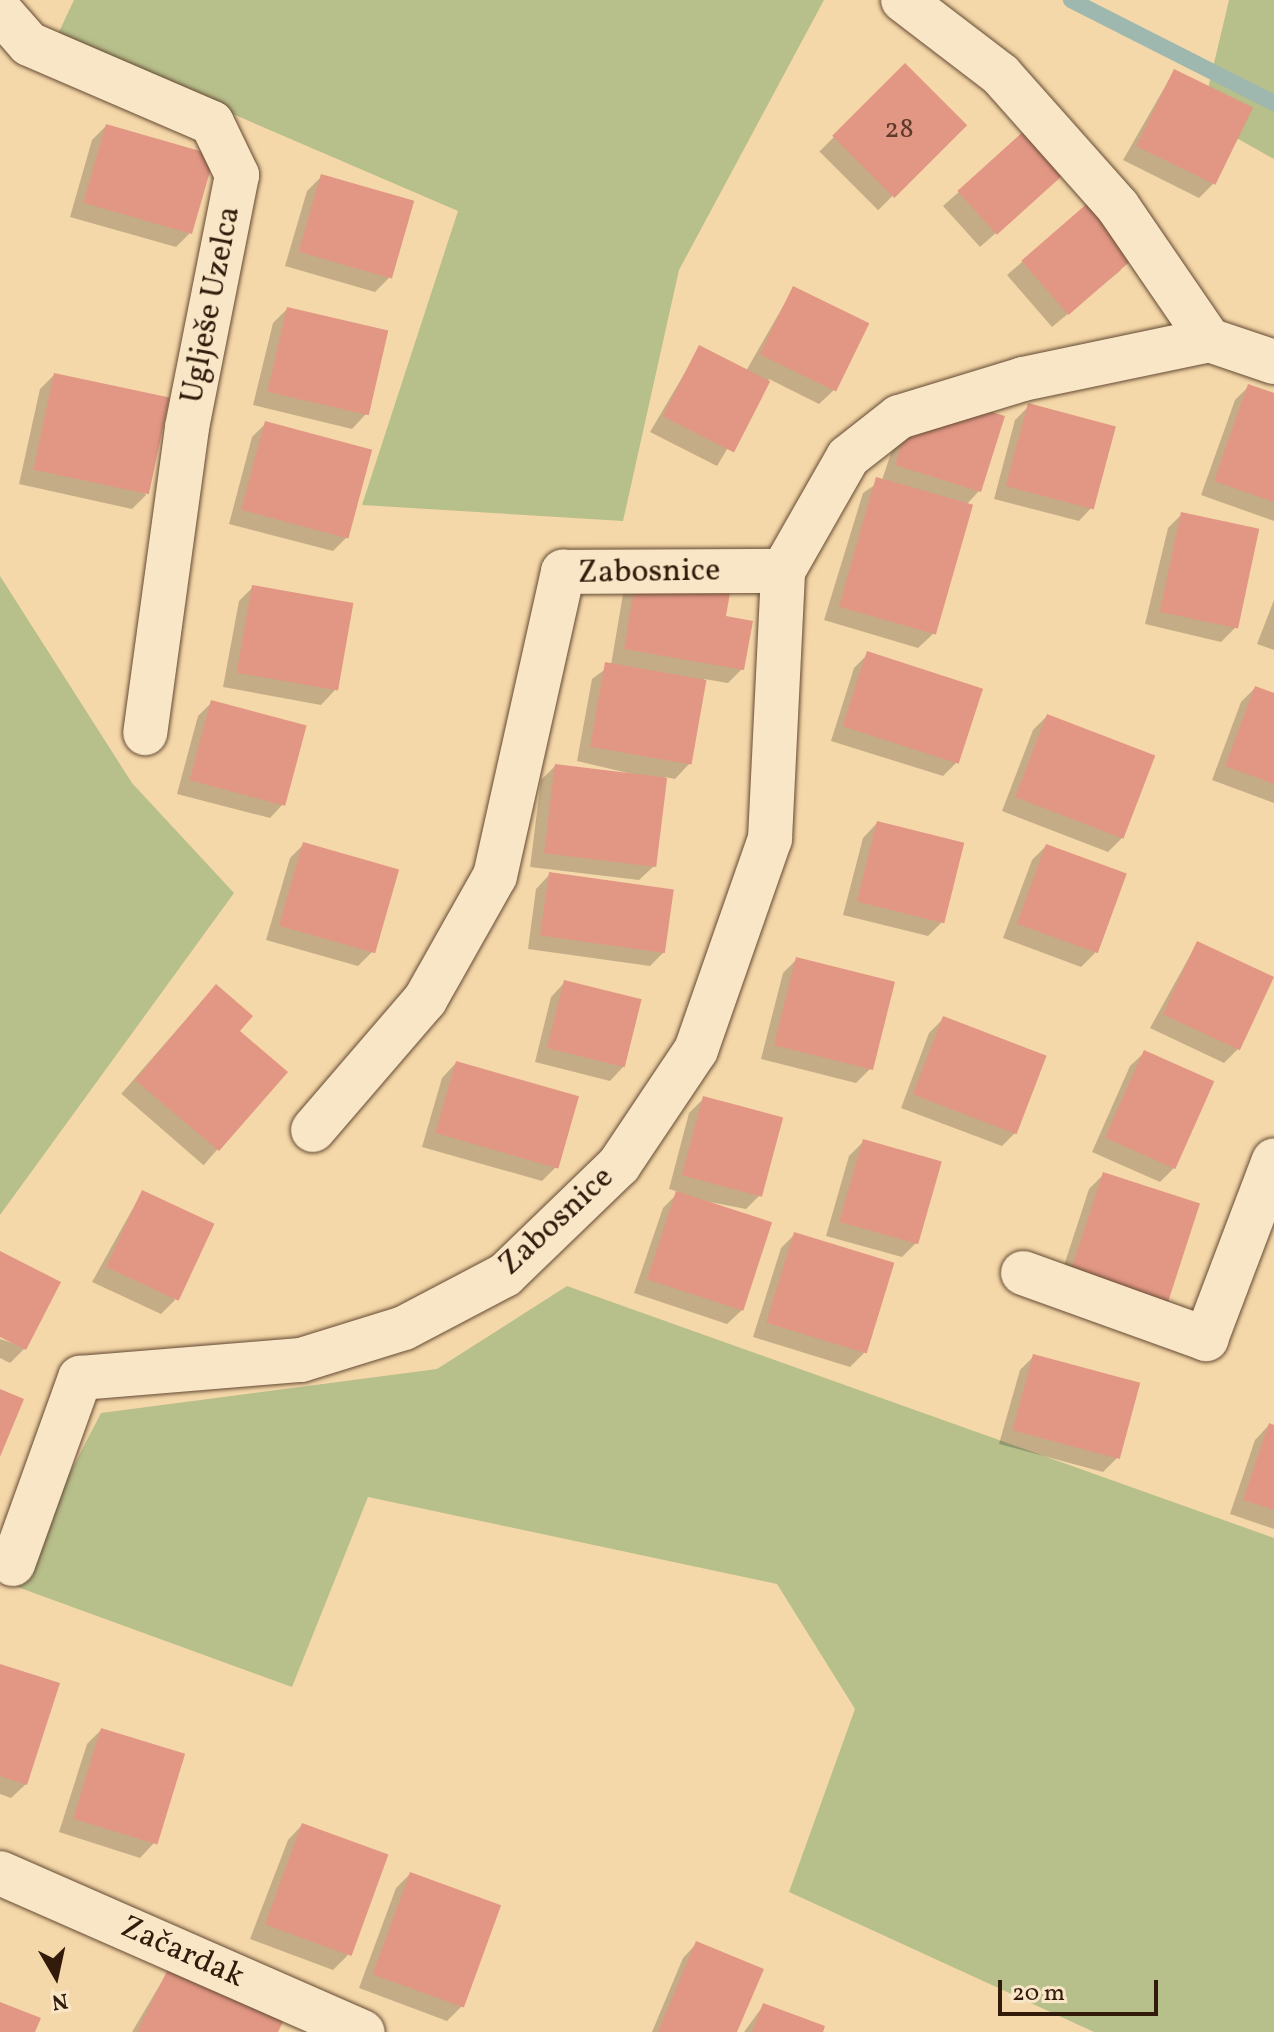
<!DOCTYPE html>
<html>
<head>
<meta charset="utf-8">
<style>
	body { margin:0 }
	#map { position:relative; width:1274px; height:2032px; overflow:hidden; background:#f5d8a9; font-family:Vollkorn,serif }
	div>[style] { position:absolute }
	.green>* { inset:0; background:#b7bf8b }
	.shadow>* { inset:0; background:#0003; transform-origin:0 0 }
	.stream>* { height:16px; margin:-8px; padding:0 8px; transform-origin:8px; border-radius:8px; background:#9eb8b0 }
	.building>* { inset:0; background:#e29784; transform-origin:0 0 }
	.roads { filter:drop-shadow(0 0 2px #644a33) drop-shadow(0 0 2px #644a33) }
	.minor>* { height:44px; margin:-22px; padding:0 22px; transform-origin:22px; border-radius:22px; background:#f8e6c7 }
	span { translate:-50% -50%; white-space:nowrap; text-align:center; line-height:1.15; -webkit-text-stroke:6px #f8e6c7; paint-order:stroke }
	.number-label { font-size:28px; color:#5f3a2a }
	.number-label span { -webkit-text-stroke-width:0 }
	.street-label { font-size:32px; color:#331b0c }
	.north { position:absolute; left:16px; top:1936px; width:80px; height:80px; -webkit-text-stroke:6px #f8e6c7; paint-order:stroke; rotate:171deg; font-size:22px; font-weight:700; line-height:32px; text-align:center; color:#331b0c }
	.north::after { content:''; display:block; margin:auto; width:28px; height:36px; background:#331b0c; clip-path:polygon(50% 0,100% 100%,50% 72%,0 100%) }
	.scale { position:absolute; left:998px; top:1980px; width:160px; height:36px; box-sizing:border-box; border:4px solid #331b0c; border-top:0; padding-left:10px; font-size:24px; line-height:28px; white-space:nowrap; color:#331b0c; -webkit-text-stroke:6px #f8e6c7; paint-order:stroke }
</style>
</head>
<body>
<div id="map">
	<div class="green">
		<div style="clip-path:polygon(74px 0,824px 0,679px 270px,623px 521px,362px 505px,458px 211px,56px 38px)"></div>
		<div style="clip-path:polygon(1229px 0,1274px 0,1274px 159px,1201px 118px)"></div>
		<div style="clip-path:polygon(0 576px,132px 783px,234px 893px,0 1215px)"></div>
		<div style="clip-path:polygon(567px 1286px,1274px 1538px,1274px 2032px,1094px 2032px,789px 1892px,855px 1709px,777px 1584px,368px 1497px,292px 1687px,12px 1585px,101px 1413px,437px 1369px)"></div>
	</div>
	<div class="shadow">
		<div style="left:905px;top:66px;width:83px;height:121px;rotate:45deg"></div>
		<div style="clip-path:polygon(1174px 71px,1213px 184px,1199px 198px,1123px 160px)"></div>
		<div style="clip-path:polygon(106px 126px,190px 233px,176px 247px,70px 217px,92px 140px)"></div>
		<div style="clip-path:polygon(1025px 133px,1047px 188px,980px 247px,943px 206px)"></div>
		<div style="clip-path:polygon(322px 176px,389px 278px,375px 292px,285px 266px,307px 191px)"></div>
		<div style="clip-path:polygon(1090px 203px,1121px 270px,1052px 327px,1007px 275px)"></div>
		<div style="clip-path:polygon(793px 289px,834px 390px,819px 404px,769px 379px,717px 466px,650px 432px,700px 347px,746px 371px)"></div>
		<div style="clip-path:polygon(287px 309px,366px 414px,352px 429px,253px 405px,273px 323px)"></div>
		<div style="clip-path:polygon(54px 375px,146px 495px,132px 509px,19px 484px,40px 389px)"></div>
		<div style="clip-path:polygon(1249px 386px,1274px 395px,1274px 521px,1201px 495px,1235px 400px)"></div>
		<div style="clip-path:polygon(1029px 406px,1093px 506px,1079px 521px,994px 499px,1015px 420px)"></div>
		<div style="clip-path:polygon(266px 423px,347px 537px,333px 551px,229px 524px,252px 437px)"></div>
		<div style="clip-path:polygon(905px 438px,979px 491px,966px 505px,933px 634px,918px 648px,824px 620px,863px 493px,882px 480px,891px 453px)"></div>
		<div style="clip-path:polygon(1182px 514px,1235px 628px,1221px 642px,1145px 624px,1168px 528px)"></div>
		<div style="clip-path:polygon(637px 580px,724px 618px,742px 669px,728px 683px,704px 679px,689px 764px,675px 779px,665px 777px,654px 866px,639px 880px,530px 867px,541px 780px,555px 766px,645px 777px,577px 761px,592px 679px,611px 665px,623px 594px)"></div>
		<div style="clip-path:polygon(253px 587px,335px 690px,321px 705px,223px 687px,239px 601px)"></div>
		<div style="clip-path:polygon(1274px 600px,1274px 650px,1257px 644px)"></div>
		<div style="clip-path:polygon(868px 654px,980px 689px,957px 762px,943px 776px,831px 741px,854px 668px)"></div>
		<div style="clip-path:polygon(1255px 688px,1274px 695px,1274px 803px,1212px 780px,1241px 702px)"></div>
		<div style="clip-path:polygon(212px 702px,284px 803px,270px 818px,177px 794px,198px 716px)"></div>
		<div style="clip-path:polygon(1047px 716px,1123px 837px,1108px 852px,1002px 811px,1033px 730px)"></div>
		<div style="clip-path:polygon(877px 823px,942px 922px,928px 936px,843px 915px,863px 838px)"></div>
		<div style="clip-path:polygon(304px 844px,372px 952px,358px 966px,266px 940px,290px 858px)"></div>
		<div style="clip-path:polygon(1046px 846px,1095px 953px,1081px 967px,1003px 938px,1032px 860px)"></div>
		<div style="clip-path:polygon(550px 874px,664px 952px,650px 966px,528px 949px,536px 889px)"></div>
		<div style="clip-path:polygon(1197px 943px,1238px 1049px,1224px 1063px,1150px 1028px)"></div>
		<div style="clip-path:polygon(797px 959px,870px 1069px,856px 1083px,761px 1059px,783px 973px)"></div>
		<div style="clip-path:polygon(565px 982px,624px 1066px,610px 1081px,535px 1062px,551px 997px)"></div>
		<div style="left:202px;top:1001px;width:109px;height:123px;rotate:41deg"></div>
		<div style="clip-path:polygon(943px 1019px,1016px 1132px,1002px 1146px,901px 1108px,929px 1033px)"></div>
		<div style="clip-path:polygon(1145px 1052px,1174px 1168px,1160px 1182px,1092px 1152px,1130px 1066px)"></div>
		<div style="clip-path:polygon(456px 1063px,556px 1167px,542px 1181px,422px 1147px,442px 1078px)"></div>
		<div style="clip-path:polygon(703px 1099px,760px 1195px,746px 1209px,689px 1198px,742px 1310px,727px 1324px,634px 1293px,663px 1208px,679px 1192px,669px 1189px,689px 1113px)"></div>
		<div style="clip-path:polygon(863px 1142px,916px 1243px,902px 1257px,826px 1236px,849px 1156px)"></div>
		<div style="clip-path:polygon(1103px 1175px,1165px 1300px,1151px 1314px,1058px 1284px,1089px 1189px)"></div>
		<div style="clip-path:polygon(142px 1192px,175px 1300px,161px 1314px,92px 1282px)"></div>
		<div style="clip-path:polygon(795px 1234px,864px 1353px,850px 1367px,753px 1337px,781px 1248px)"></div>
		<div style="clip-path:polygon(0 1253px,24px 1349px,10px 1363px,0 1358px,0 1339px,22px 1346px,0 1335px)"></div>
		<div style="clip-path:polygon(1034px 1356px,1117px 1458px,1103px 1472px,999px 1444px,1020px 1370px)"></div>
		<div style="clip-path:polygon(1269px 1425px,1274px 1427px,1274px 1529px,1230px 1514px,1255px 1440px)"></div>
		<div style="clip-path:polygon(0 1666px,26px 1784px,11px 1798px,0 1794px)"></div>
		<div style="clip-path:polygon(101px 1730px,182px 1755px,154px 1843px,140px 1858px,59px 1832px,87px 1744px)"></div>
		<div style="clip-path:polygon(302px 1825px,385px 1856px,347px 1956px,333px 1970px,250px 1939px,288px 1840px)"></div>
		<div style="clip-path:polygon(410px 1874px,462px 2006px,447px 2021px,359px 1988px,396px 1888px)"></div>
		<div style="clip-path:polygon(697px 1943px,735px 2032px,652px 2032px,683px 1958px)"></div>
		<div style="clip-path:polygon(171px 1966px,276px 2032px,132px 2032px)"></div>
		<div style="clip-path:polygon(763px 2006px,821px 2032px,744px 2032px)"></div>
	</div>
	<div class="stream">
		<div style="left:1071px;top:0;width:228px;rotate:26.9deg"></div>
	</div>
	<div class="building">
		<div style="left:905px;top:63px;width:88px;height:103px;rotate:45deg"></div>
		<div style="left:1174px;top:69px;width:88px;height:86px;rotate:26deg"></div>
		<div style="left:106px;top:124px;width:113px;height:82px;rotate:16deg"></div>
		<div style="left:1025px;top:130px;width:59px;height:91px;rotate:48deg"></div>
		<div style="left:321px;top:174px;width:97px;height:81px;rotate:16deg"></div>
		<div style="left:1090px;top:201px;width:72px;height:91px;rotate:49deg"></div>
		<div style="left:793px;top:286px;width:85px;height:76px;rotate:26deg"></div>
		<div style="left:287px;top:307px;width:104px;height:87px;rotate:13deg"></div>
		<div style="left:699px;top:345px;width:80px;height:80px;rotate:27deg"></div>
		<div style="left:54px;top:373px;width:118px;height:99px;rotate:12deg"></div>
		<div style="clip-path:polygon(1248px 384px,1274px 393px,1274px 502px,1214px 481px)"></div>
		<div style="left:1028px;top:403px;width:91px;height:86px;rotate:15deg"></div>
		<div style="clip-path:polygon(976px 407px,1005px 416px,981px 492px,895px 465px,904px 436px)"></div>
		<div style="left:265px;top:421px;width:111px;height:92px;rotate:15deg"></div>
		<div style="left:876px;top:477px;width:101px;height:135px;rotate:16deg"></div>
		<div style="left:1181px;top:512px;width:80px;height:102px;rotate:12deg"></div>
		<div style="clip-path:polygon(636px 578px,730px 593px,726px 616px,753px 621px,744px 670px,624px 649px)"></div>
		<div style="left:252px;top:585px;width:103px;height:89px;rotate:10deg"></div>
		<div style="left:867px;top:651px;width:122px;height:79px;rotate:18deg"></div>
		<div style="left:605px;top:662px;width:103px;height:86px;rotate:10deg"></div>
		<div style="clip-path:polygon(1255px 686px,1274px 693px,1274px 784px,1225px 766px)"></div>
		<div style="left:211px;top:700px;width:99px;height:83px;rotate:15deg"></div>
		<div style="left:1047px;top:714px;width:116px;height:89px;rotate:21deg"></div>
		<div style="left:555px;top:764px;width:113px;height:90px;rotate:7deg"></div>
		<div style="left:877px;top:821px;width:90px;height:83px;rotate:14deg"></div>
		<div style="left:303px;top:842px;width:100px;height:87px;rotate:16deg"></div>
		<div style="left:1046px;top:844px;width:86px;height:85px;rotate:20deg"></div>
		<div style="left:549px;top:872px;width:126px;height:64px;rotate:8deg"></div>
		<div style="left:1197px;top:941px;width:85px;height:81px;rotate:25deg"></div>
		<div style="left:796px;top:957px;width:102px;height:91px;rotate:14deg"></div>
		<div style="left:564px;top:980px;width:80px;height:70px;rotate:14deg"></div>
		<div style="clip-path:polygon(216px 984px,253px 1016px,240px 1031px,288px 1072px,219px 1151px,135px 1080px)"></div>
		<div style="left:943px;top:1016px;width:111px;height:84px;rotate:21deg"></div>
		<div style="left:1144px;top:1050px;width:77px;height:96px;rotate:24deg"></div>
		<div style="left:456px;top:1061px;width:128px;height:75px;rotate:16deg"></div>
		<div style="left:703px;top:1096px;width:83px;height:82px;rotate:15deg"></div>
		<div style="left:863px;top:1139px;width:82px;height:86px;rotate:16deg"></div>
		<div style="left:1103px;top:1172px;width:102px;height:103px;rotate:18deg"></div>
		<div style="left:142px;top:1190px;width:80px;height:85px;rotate:25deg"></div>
		<div style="left:676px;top:1191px;width:101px;height:93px;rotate:18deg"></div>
		<div style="left:794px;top:1232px;width:105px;height:95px;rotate:17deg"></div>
		<div style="clip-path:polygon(0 1251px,61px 1282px,26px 1350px,0 1337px)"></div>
		<div style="left:1033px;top:1354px;width:111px;height:79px;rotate:15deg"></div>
		<div style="clip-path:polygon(0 1389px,24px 1399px,0 1457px)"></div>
		<div style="clip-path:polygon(1269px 1423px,1274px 1425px,1274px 1510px,1243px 1500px)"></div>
		<div style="clip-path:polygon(0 1664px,60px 1683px,27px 1785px,0 1776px)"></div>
		<div style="left:101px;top:1728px;width:88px;height:95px;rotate:17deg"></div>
		<div style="left:302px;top:1823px;width:92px;height:108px;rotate:20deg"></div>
		<div style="left:410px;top:1872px;width:97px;height:109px;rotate:20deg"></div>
		<div style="clip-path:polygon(696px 1941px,764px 1969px,737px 2032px,658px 2032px)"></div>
		<div style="clip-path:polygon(171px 1963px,285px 2018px,278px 2032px,137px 2032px)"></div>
		<div style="clip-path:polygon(0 2002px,41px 2018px,35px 2032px,0 2032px)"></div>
		<div style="clip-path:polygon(763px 2003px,825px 2026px,823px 2032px,752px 2032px)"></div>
	</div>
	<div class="roads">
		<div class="minor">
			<div style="left:903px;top:0;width:123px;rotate:37.4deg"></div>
			<div style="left:1001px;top:75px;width:176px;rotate:48.4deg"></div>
			<div style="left:1118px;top:207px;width:161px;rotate:55.6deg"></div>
			<div style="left:1209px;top:340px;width:69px;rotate:18.7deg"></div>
			<div style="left:0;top:11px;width:44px;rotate:48.7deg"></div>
			<div style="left:29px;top:44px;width:199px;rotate:23.3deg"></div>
			<div style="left:212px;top:123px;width:58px;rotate:64.3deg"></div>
			<div style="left:237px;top:175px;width:258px;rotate:101.2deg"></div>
			<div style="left:187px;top:428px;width:308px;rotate:97.8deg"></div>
			<div style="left:313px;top:1130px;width:172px;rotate:-49.3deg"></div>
			<div style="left:425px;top:1000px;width:142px;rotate:-60.6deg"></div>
			<div style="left:495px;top:876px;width:312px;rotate:-77.4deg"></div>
			<div style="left:563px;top:572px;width:220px;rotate:-0.3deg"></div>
			<div style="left:1023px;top:1273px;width:195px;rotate:19.8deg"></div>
			<div style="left:1206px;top:1339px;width:191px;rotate:-69.2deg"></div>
			<div style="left:13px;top:1564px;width:198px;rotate:-70.2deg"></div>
			<div style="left:80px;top:1378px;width:222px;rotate:-4.7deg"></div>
			<div style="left:301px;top:1360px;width:108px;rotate:-17.3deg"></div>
			<div style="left:404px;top:1328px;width:114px;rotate:-27.7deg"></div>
			<div style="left:505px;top:1275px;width:158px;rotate:-44deg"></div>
			<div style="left:619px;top:1165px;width:138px;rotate:-56.2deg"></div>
			<div style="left:696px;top:1050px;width:224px;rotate:-70.7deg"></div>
			<div style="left:770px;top:839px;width:268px;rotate:-87.2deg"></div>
			<div style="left:783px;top:571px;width:131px;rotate:-60.3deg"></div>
			<div style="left:848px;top:457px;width:65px;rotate:-38.1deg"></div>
			<div style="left:899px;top:417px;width:130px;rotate:-17deg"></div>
			<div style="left:1023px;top:379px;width:190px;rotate:-11.8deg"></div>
			<div style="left:0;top:1873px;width:396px;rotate:23.7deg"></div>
		</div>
	</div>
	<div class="number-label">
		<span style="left:899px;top:130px">28</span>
	</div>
	<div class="street-label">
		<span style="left:212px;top:305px;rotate:-79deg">Uglješe Uzelca</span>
		<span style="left:649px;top:573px;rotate:-1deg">Zabosnice</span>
		<span style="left:557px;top:1222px;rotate:-43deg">Zabosnice</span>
		<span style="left:182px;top:1953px;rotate:24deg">Začardak</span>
	</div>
	<div class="north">N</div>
	<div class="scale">20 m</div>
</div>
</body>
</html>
